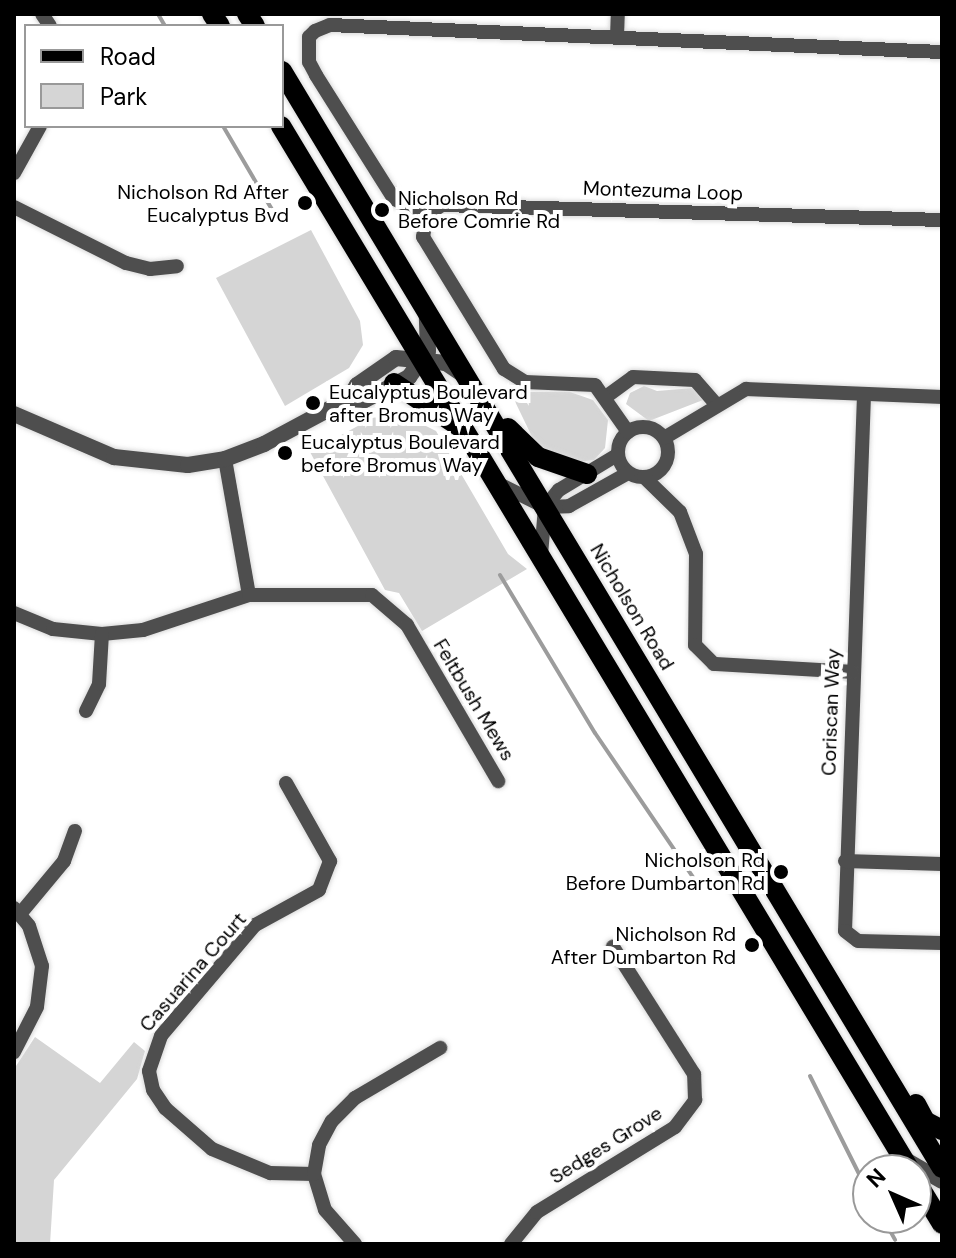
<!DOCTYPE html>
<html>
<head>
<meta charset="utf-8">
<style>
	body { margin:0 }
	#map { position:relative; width:956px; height:1258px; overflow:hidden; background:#fff; font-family:"DM Sans",sans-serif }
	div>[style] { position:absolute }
	.green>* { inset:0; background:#d5d5d5 }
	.stream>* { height:4px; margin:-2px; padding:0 2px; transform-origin:2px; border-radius:2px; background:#9c9c9c }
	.roads { filter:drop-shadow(0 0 2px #dbdbdb) drop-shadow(0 0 2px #dbdbdb) }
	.minor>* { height:14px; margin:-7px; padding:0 7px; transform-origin:7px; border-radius:7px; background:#4e4e4e }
	.minor>.ring { margin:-7px; padding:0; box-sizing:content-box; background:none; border:14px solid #4e4e4e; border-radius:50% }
	.tertiary>* { height:16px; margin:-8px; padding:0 8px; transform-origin:8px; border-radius:8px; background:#4e4e4e }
	.primary>* { height:20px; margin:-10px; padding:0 10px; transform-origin:10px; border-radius:10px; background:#000 }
	.dots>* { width:22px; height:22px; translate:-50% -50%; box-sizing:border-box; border:4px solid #fff; border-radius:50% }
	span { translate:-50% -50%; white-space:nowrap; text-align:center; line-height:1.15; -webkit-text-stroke:8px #fff; paint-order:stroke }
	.street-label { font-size:20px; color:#000 }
	.poi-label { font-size:20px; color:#000 }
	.right { translate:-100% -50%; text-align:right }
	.left { translate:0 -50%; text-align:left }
	.frame { position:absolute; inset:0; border:16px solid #000; pointer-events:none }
	.legend { position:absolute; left:24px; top:24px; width:260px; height:104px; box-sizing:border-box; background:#fff; border:2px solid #999; margin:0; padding:10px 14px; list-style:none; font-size:24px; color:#000 }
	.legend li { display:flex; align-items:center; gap:16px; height:40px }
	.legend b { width:40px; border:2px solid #999 }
	.north { position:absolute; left:852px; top:1154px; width:80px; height:80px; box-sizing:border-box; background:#fff; border:2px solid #999; border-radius:50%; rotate:315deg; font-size:22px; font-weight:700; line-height:32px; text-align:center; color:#000 }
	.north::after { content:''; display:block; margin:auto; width:28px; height:36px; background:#000; clip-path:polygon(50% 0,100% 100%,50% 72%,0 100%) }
</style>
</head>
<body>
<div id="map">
	<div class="green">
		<div style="clip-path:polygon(311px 230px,360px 321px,363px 345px,349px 368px,285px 406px,216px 278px)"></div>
		<div style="clip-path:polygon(644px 386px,657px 391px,693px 388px,703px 400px,649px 421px,626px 404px,630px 393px)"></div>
		<div style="clip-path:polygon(508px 387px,520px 392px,570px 392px,593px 400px,608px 420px,605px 448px,594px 460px,567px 463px,536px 445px)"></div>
		<div style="clip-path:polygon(402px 414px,436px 431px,508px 554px,527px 569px,422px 631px,399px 593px,385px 590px,310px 452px,378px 415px)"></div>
		<div style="clip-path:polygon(35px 1037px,100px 1083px,134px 1042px,145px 1051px,137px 1079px,54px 1180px,50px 1244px,14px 1244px,14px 1069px)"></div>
	</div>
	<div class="stream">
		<div style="left:158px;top:14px;width:14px;rotate:60deg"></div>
		<div style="left:223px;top:126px;width:101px;rotate:59.6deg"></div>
		<div style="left:500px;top:575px;width:184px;rotate:59deg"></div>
		<div style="left:595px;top:733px;width:174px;rotate:55.8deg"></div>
		<div style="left:810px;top:1076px;width:130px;rotate:63.4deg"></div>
		<div style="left:883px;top:1218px;width:25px;rotate:61deg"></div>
	</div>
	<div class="roads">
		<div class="minor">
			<div style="left:42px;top:14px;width:14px;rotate:56deg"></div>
			<div style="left:617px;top:37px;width:23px;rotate:-88deg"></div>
			<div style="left:14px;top:173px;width:54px;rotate:-61deg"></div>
			<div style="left:14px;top:207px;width:125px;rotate:26.6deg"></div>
			<div style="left:126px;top:263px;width:25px;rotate:14deg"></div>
			<div style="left:150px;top:269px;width:27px;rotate:-6deg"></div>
			<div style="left:427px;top:215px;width:37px;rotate:-154deg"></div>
			<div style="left:394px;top:199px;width:146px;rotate:-122.2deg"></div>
			<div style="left:316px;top:75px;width:15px;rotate:-118deg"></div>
			<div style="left:309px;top:62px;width:25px;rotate:-90deg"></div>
			<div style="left:309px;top:37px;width:8px;rotate:-45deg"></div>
			<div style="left:315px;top:31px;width:16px;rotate:-22deg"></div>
			<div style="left:330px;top:25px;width:613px;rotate:2.53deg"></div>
			<div style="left:864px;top:395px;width:536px;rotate:92.03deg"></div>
			<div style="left:845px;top:931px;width:16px;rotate:38deg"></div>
			<div style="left:858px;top:941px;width:84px;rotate:1.4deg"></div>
			<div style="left:607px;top:396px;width:32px;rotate:-36deg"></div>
			<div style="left:633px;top:377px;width:62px;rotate:2.8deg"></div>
			<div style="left:695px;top:380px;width:32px;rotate:49deg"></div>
			<div class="ring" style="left:618px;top:427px;width:36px;height:36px"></div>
			<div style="left:628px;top:432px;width:57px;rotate:-125.1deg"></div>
			<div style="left:595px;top:385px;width:70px;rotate:-177.5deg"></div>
			<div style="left:525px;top:382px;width:25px;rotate:-148deg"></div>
			<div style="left:504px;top:369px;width:155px;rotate:-121.5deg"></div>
			<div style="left:423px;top:237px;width:22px;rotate:-80deg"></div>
			<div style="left:427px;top:215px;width:18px;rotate:-34deg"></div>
			<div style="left:442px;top:205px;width:500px;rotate:1.72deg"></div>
			<div style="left:664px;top:438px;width:96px;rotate:-30.9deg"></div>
			<div style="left:746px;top:389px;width:196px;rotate:2.3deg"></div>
			<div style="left:225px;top:459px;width:138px;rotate:80deg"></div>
			<div style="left:644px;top:477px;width:50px;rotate:44.2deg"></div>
			<div style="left:680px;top:512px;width:45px;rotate:69.1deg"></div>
			<div style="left:696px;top:554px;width:91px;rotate:90.6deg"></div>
			<div style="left:695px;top:645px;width:27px;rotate:45deg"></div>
			<div style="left:714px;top:664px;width:138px;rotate:3.3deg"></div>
			<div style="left:499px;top:484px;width:51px;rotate:26.6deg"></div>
			<div style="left:545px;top:507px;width:24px;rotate:-2deg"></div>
			<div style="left:569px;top:506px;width:68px;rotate:-29.2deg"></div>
			<div style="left:541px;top:555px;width:48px;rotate:-85.2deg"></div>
			<div style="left:545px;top:507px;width:22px;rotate:-51deg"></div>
			<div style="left:559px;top:490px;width:68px;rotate:-31.1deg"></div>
			<div style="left:14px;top:613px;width:42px;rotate:22.3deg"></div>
			<div style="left:53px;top:629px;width:49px;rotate:5.8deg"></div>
			<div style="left:102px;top:634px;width:41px;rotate:-5.6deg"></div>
			<div style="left:143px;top:630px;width:112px;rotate:-18.3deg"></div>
			<div style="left:249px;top:595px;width:123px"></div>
			<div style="left:372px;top:595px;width:46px;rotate:40.6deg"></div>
			<div style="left:407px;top:625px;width:181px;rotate:59.7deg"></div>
			<div style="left:86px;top:711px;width:30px;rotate:-64deg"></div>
			<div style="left:99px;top:684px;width:50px;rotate:-86.6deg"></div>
			<div style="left:286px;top:783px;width:90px;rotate:60.6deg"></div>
			<div style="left:330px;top:861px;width:31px;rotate:111deg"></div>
			<div style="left:319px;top:890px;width:73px;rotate:151.3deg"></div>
			<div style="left:255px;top:925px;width:145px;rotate:130.3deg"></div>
			<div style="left:161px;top:1036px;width:37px;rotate:109deg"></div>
			<div style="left:149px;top:1071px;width:19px;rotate:78deg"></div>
			<div style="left:153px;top:1090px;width:22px;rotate:56deg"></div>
			<div style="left:165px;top:1108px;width:62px;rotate:41.1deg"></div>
			<div style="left:212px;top:1149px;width:63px;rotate:22.5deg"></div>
			<div style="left:270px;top:1173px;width:44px;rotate:1.3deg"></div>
			<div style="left:845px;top:861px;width:97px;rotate:1.8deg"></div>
			<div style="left:14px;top:908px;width:23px;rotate:50deg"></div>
			<div style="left:29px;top:926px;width:42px;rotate:72deg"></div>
			<div style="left:42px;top:966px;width:41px;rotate:97deg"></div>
			<div style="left:37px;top:1007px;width:51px;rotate:117.1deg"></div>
			<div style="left:20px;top:914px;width:69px;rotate:-50.3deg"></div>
			<div style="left:64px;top:861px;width:32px;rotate:-70deg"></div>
			<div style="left:355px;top:1244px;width:45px;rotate:-131.4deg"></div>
			<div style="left:325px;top:1210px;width:38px;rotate:-107deg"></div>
			<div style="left:314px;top:1174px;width:29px;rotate:-80deg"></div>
			<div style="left:319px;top:1145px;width:27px;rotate:-62deg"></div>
			<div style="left:332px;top:1121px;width:33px;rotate:-45deg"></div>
			<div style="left:355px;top:1098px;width:99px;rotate:-30.5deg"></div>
			<div style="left:511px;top:1244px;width:41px;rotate:-50.9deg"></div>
			<div style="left:537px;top:1212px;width:162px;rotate:-31.6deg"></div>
			<div style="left:675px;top:1127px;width:34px;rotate:-53deg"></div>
			<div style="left:695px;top:1100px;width:26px;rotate:-92deg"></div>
			<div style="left:694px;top:1074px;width:151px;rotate:-122.5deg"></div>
		</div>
		<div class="tertiary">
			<div style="left:348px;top:399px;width:17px;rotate:3deg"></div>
			<div style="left:365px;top:400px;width:50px;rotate:-27.6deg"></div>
			<div style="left:409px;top:377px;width:32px;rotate:-54deg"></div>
			<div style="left:428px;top:351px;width:36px;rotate:-92deg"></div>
			<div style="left:14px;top:414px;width:109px;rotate:23.3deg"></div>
			<div style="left:114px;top:457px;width:74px;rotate:6.2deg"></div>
			<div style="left:188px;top:465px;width:37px;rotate:-9deg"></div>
			<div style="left:225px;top:459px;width:42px;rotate:-21deg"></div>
			<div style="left:264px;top:444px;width:95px;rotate:-28.2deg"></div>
			<div style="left:348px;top:399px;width:17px;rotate:-57deg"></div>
			<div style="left:357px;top:385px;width:47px;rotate:-34.7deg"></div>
			<div style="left:396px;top:358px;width:50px;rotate:5.7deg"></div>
			<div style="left:446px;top:363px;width:22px;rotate:34deg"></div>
			<div style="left:902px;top:1158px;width:46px;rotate:29.9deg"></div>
		</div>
		<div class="primary">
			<div style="left:212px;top:14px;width:14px;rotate:56deg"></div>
			<div style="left:247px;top:14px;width:14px;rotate:56deg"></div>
			<div style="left:282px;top:71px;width:1280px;rotate:58.97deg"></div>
			<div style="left:281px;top:126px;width:1219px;rotate:58.93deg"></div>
			<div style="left:394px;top:383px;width:79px;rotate:33.7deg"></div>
			<div style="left:508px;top:428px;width:42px;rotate:44deg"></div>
			<div style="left:538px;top:457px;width:52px;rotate:19.1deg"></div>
			<div style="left:916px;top:1104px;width:19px;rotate:62deg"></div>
			<div style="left:925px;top:1121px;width:19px;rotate:28deg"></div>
			<div style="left:916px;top:1181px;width:50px;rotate:58.8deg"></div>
		</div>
	</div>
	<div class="dots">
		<div style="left:305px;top:203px;background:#000"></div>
		<div style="left:382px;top:210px;background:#000"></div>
		<div style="left:313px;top:403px;background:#000"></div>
		<div style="left:285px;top:453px;background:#000"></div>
		<div style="left:781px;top:872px;background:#000"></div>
		<div style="left:752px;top:945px;background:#000"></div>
	</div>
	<div class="street-label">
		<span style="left:663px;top:191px;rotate:2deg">Montezuma Loop</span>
		<span style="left:632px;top:607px;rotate:59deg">Nicholson Road</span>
		<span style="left:474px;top:700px;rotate:59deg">Feltbush Mews</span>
		<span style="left:831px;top:712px;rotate:-88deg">Coriscan Way</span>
		<span style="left:193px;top:972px;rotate:-49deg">Casuarina Court</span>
		<span style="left:606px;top:1145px;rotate:-32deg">Sedges Grove</span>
	</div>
	<div class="poi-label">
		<span class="right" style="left:289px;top:204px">Nicholson Rd After<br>Eucalyptus Bvd</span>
		<span class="left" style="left:398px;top:210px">Nicholson Rd<br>Before Comrie Rd</span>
		<span class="left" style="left:329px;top:404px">Eucalyptus Boulevard<br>after Bromus Way</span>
		<span class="left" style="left:301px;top:454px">Eucalyptus Boulevard<br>before Bromus Way</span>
		<span class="right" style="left:765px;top:872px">Nicholson Rd<br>Before Dumbarton Rd</span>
		<span class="right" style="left:736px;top:946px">Nicholson Rd<br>After Dumbarton Rd</span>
	</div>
	<div class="frame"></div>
	<ul class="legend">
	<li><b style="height:10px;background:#000"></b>Road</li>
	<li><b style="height:22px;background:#d5d5d5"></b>Park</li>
	</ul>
	<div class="north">N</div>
</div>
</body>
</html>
